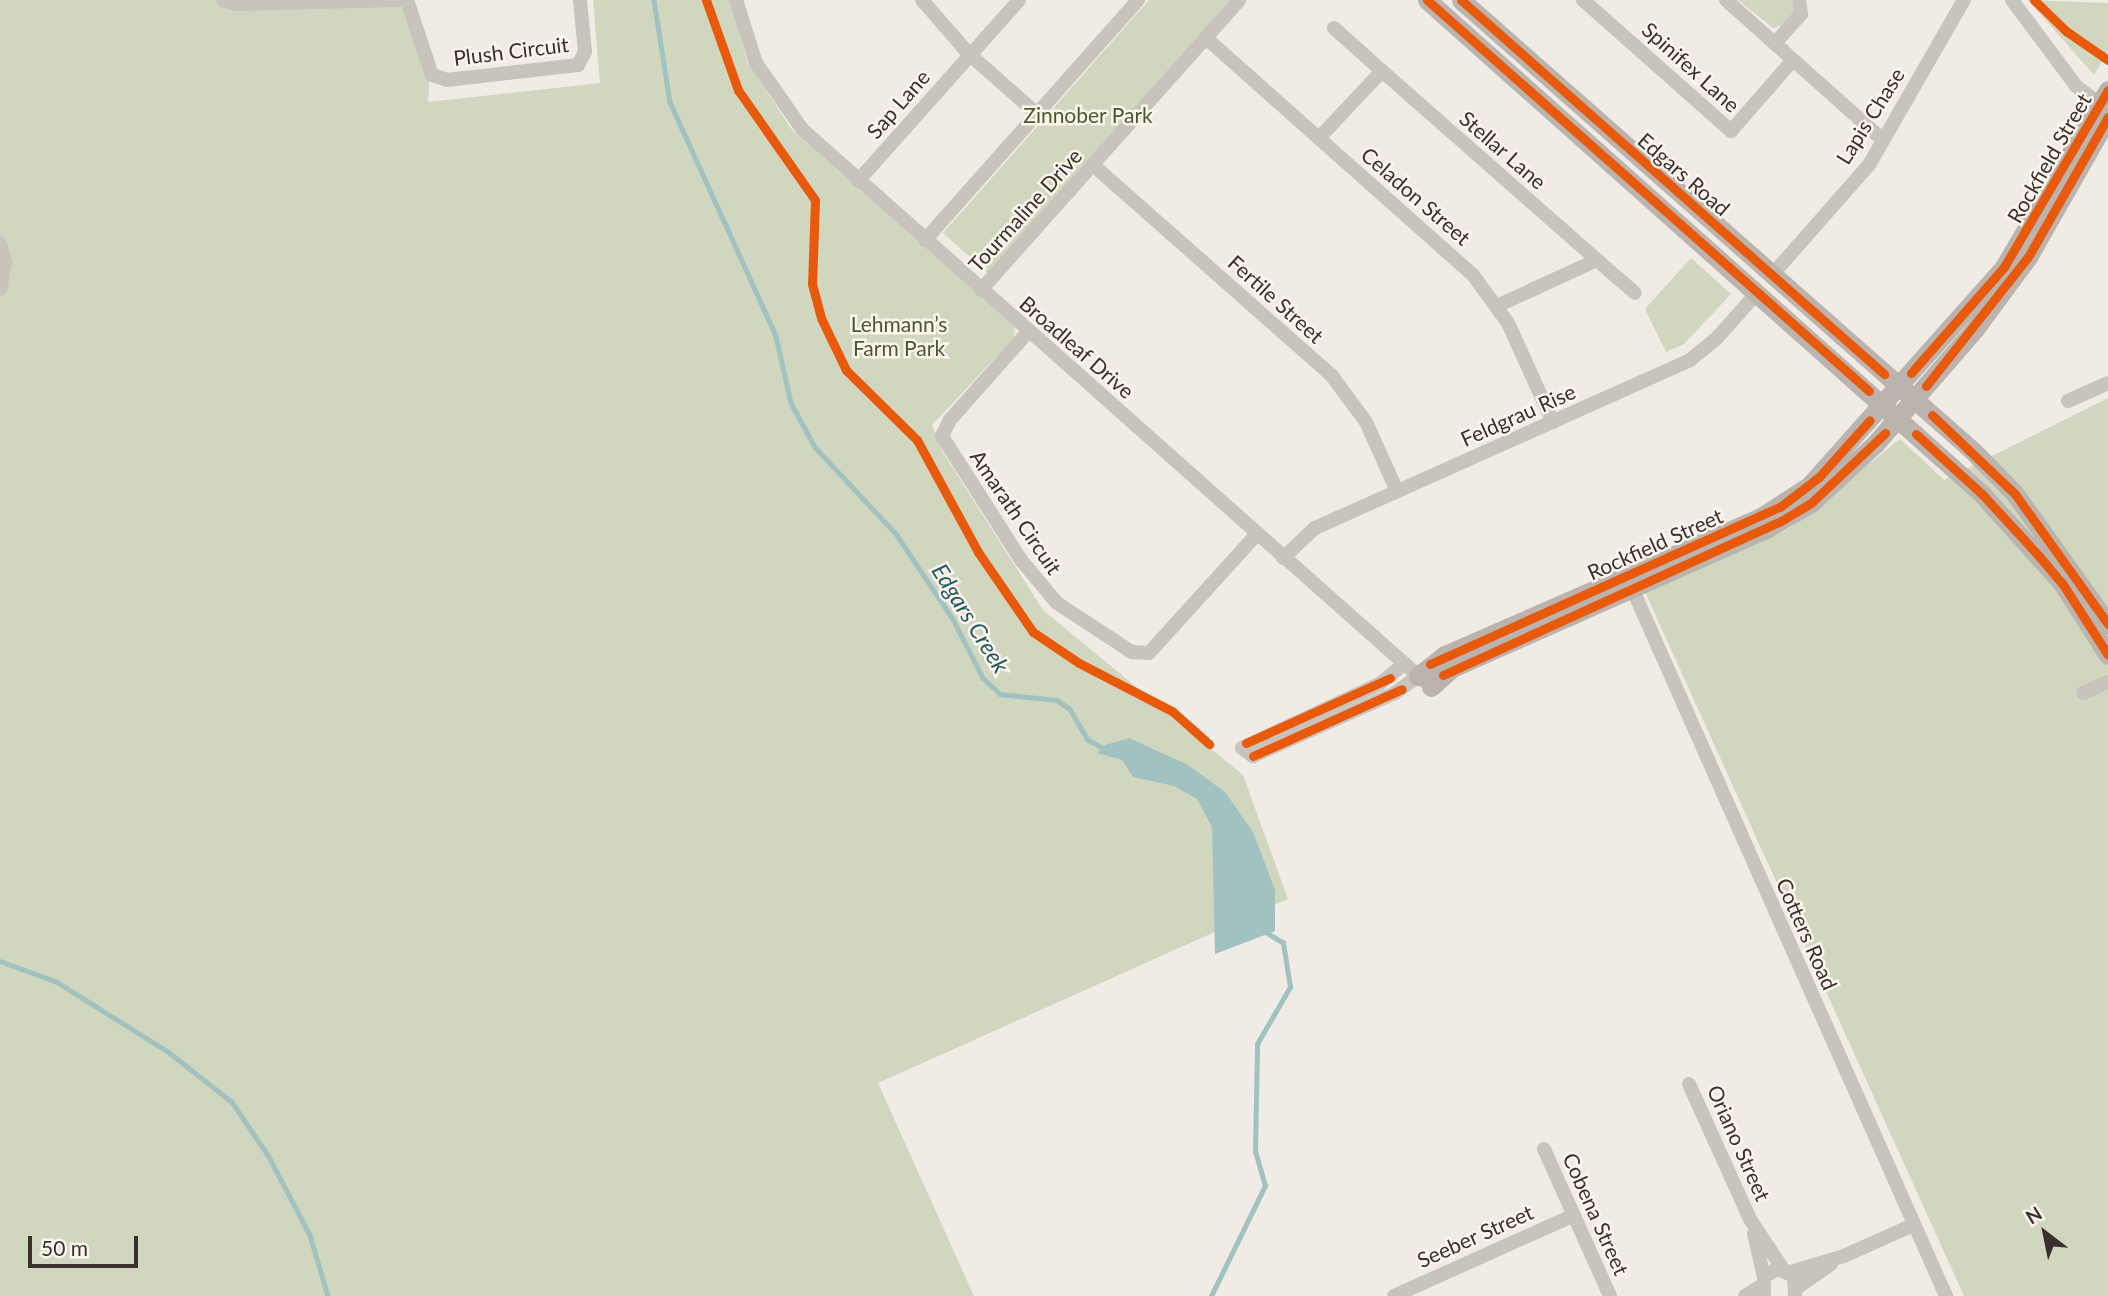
<!DOCTYPE html>
<html>
<head>
<meta charset="utf-8">
<style>
	body { margin:0 }
	#map { position:relative; width:2108px; height:1296px; overflow:hidden; background:#f0ebe5; font-family:Lato,sans-serif }
	div>[style] { position:absolute }
	.green>* { inset:0; background:#d1d6bf }
	.water>* { inset:0; background:#a1c2c1 }
	.stream>* { height:4.5px; margin:-2.25px; padding:0 2.25px; transform-origin:2.25px; border-radius:2.25px; background:#a1c2c1 }
	.street>* { height:14px; margin:-7px; padding:0 7px; transform-origin:7px; border-radius:7px; background:#c9c3be }
	.secondary>* { height:19px; margin:-9.5px; padding:0 9.5px; transform-origin:9.5px; border-radius:9.5px; background:#bab3ae }
	.cycleway>* { height:9px; margin:-4.5px; padding:0 4.5px; transform-origin:4.5px; border-radius:4.5px; background:#e8590c }
	span { translate:-50% -50%; white-space:nowrap; text-align:center; line-height:1.15; -webkit-text-stroke:5px #fbf5ee; paint-order:stroke }
	.street-label { font-size:21px; color:#3b302b }
	.park-label { font-size:21px; color:#4a5a2e }
	.water-label { font-size:23px; color:#1f5a5e; font-style:italic }
	.north { position:absolute; left:2010px; top:1198px; width:70px; height:70px; -webkit-text-stroke:5px #fbf5ee; paint-order:stroke; rotate:328deg; font-size:19px; font-weight:700; line-height:28px; text-align:center; color:#3b302b }
	.north::after { content:''; display:block; margin:auto; width:24px; height:32px; background:#3b302b; clip-path:polygon(50% 0,100% 100%,50% 72%,0 100%) }
	.scale { position:absolute; left:28px; top:1236px; width:110px; height:32px; box-sizing:border-box; border:4px solid #3b302b; border-top:0; padding-left:9px; font-size:21px; line-height:24px; white-space:nowrap; color:#3b302b; -webkit-text-stroke:5px #fbf5ee; paint-order:stroke }
</style>
</head>
<body>
<div id="map">
	<div class="green">
		<div style="clip-path:polygon(0 0,407px 0,430px 69px,428px 102px,600px 83px,593px 0,730px 0,747px 61px,792px 130px,1015px 327px,1014px 338px,932px 425px,942px 451px,1043px 610px,1243px 775px,1288px 899px,878px 1083px,974px 1296px,0 1296px)"></div>
		<div style="clip-path:polygon(1149px 0,1230px 0,988px 273px,943px 233px)"></div>
		<div style="clip-path:polygon(1738px 0,1792px 0,1795px 12px,1784px 24px,1773px 28px)"></div>
		<div style="clip-path:polygon(2028px 0,2108px 3px,2108px 51px,2094px 75px)"></div>
		<div style="clip-path:polygon(1691px 258px,1731px 294px,1684px 344px,1666px 352px,1645px 309px)"></div>
		<div style="clip-path:polygon(2108px 398px,2108px 1296px,1964px 1296px,1645px 592px,1790px 528px,1900px 439px,1944px 480px)"></div>
	</div>
	<div class="water">
		<div style="clip-path:polygon(1129px 738px,1188px 765px,1225px 792px,1253px 832px,1275px 890px,1275px 931px,1215px 954px,1212px 827px,1197px 799px,1174px 786px,1133px 777px,1122px 760px,1097px 753px,1105px 745px)"></div>
	</div>
	<div class="stream">
		<div style="left:654px;top:0;width:103px;rotate:81.1deg"></div>
		<div style="left:670px;top:102px;width:257px;rotate:65.6deg"></div>
		<div style="left:776px;top:336px;width:69px;rotate:77.4deg"></div>
		<div style="left:791px;top:403px;width:50px;rotate:61.4deg"></div>
		<div style="left:815px;top:447px;width:120px;rotate:47deg"></div>
		<div style="left:897px;top:535px;width:101px;rotate:56.3deg"></div>
		<div style="left:953px;top:619px;width:66px;rotate:63deg"></div>
		<div style="left:983px;top:678px;width:23px;rotate:43deg"></div>
		<div style="left:1000px;top:694px;width:57px;rotate:6deg"></div>
		<div style="left:1057px;top:700px;width:16px;rotate:35deg"></div>
		<div style="left:1070px;top:709px;width:34px;rotate:60deg"></div>
		<div style="left:1087px;top:739px;width:23px;rotate:29deg"></div>
		<div style="left:0;top:961px;width:61px;rotate:20.2deg"></div>
		<div style="left:57px;top:982px;width:133px;rotate:32.1deg"></div>
		<div style="left:170px;top:1053px;width:79px;rotate:38.3deg"></div>
		<div style="left:232px;top:1102px;width:64px;rotate:55.8deg"></div>
		<div style="left:268px;top:1155px;width:90px;rotate:62.3deg"></div>
		<div style="left:310px;top:1235px;width:64px;rotate:73.6deg"></div>
		<div style="left:1211px;top:1296px;width:123px;rotate:-63.9deg"></div>
		<div style="left:1265px;top:1186px;width:35px;rotate:-106deg"></div>
		<div style="left:1255px;top:1152px;width:108px;rotate:-88.9deg"></div>
		<div style="left:1257px;top:1044px;width:66px;rotate:-59.9deg"></div>
		<div style="left:1290px;top:987px;width:45px;rotate:-99deg"></div>
		<div style="left:1283px;top:943px;width:23px;rotate:-149deg"></div>
	</div>
	<div class="street">
		<div style="left:223px;top:0;width:14px;rotate:17deg"></div>
		<div style="left:236px;top:4px;width:162px;rotate:-1.4deg"></div>
		<div style="left:407px;top:0;width:79px;rotate:71.6deg"></div>
		<div style="left:432px;top:75px;width:16px;rotate:18deg"></div>
		<div style="left:447px;top:80px;width:132px;rotate:-6.5deg"></div>
		<div style="left:578px;top:65px;width:15px;rotate:-62deg"></div>
		<div style="left:585px;top:52px;width:52px;rotate:-95.5deg"></div>
		<div style="left:736px;top:0;width:66px;rotate:72.4deg"></div>
		<div style="left:756px;top:63px;width:82px;rotate:55deg"></div>
		<div style="left:803px;top:130px;width:830px;rotate:41.58deg"></div>
		<div style="left:922px;top:0;width:72px;rotate:49deg"></div>
		<div style="left:969px;top:54px;width:91px;rotate:41.4deg"></div>
		<div style="left:1583px;top:0;width:198px;rotate:41.5deg"></div>
		<div style="left:1731px;top:131px;width:94px;rotate:-48.9deg"></div>
		<div style="left:1726px;top:0;width:210px;rotate:41.7deg"></div>
		<div style="left:2012px;top:0;width:107px;rotate:53.3deg"></div>
		<div style="left:2076px;top:86px;width:30px;rotate:37deg"></div>
		<div style="left:1334px;top:28px;width:64px;rotate:41.9deg"></div>
		<div style="left:1206px;top:38px;width:357px;rotate:41.6deg"></div>
		<div style="left:1473px;top:275px;width:59px;rotate:53.9deg"></div>
		<div style="left:1508px;top:323px;width:109px;rotate:65.6deg"></div>
		<div style="left:1775px;top:43px;width:39px;rotate:-48deg"></div>
		<div style="left:1801px;top:14px;width:14px;rotate:-98deg"></div>
		<div style="left:1319px;top:138px;width:92px;rotate:-46.8deg"></div>
		<div style="left:1382px;top:71px;width:286px;rotate:41.3deg"></div>
		<div style="left:1597px;top:260px;width:110px;rotate:155.3deg"></div>
		<div style="left:1093px;top:165px;width:319px;rotate:41.4deg"></div>
		<div style="left:1332px;top:376px;width:57px;rotate:53.5deg"></div>
		<div style="left:1366px;top:422px;width:76px;rotate:65.8deg"></div>
		<div style="left:858px;top:181px;width:242px;rotate:-48.3deg"></div>
		<div style="left:925px;top:240px;width:321px;rotate:-48.4deg"></div>
		<div style="left:0;top:243px;width:20px;rotate:75deg"></div>
		<div style="left:5px;top:262px;width:27px;rotate:100deg"></div>
		<div style="left:1597px;top:260px;width:50px;rotate:41deg"></div>
		<div style="left:1772px;top:275px;width:147px;rotate:-48.6deg"></div>
		<div style="left:1869px;top:165px;width:190px;rotate:-60.1deg"></div>
		<div style="left:981px;top:290px;width:388px;rotate:-48.3deg"></div>
		<div style="left:1028px;top:332px;width:118px;rotate:131.6deg"></div>
		<div style="left:950px;top:420px;width:18px;rotate:117deg"></div>
		<div style="left:942px;top:436px;width:147px;rotate:57.5deg"></div>
		<div style="left:1021px;top:560px;width:56px;rotate:50.1deg"></div>
		<div style="left:1057px;top:603px;width:90px;rotate:33.2deg"></div>
		<div style="left:1132px;top:652px;width:17px;rotate:3deg"></div>
		<div style="left:1149px;top:653px;width:159px;rotate:-47.8deg"></div>
		<div style="left:2068px;top:401px;width:44px;rotate:-24.2deg"></div>
		<div style="left:1283px;top:558px;width:44px;rotate:-43.2deg"></div>
		<div style="left:1315px;top:528px;width:411px;rotate:-24.1deg"></div>
		<div style="left:1690px;top:360px;width:35px;rotate:-39deg"></div>
		<div style="left:1717px;top:338px;width:60px;rotate:-48.4deg"></div>
		<div style="left:1632px;top:588px;width:775px;rotate:66.08deg"></div>
		<div style="left:1404px;top:664px;width:32px;rotate:141deg"></div>
		<div style="left:1379px;top:684px;width:151px;rotate:155deg"></div>
		<div style="left:1242px;top:748px;width:14px;rotate:36deg"></div>
		<div style="left:1253px;top:756px;width:155px;rotate:-23.9deg"></div>
		<div style="left:1395px;top:693px;width:29px;rotate:-36deg"></div>
		<div style="left:2083px;top:693px;width:27px;rotate:-24deg"></div>
		<div style="left:1689px;top:1084px;width:148px;rotate:65.7deg"></div>
		<div style="left:1750px;top:1219px;width:60px;rotate:56.6deg"></div>
		<div style="left:1544px;top:1149px;width:161px;rotate:65.8deg"></div>
		<div style="left:1754px;top:1234px;width:44px;rotate:76.9deg"></div>
		<div style="left:1790px;top:1272px;width:56px;rotate:-16.5deg"></div>
		<div style="left:1844px;top:1256px;width:76px;rotate:-24.2deg"></div>
		<div style="left:1798px;top:1287px;width:40px;rotate:-34.9deg"></div>
		<div style="left:1394px;top:1296px;width:197px;rotate:-24.2deg"></div>
		<div style="left:1745px;top:1296px;width:19px;rotate:-32deg"></div>
		<div style="left:1764px;top:1296px;width:19px;rotate:-90deg"></div>
		<div style="left:1764px;top:1277px;width:15px;rotate:-32deg"></div>
		<div style="left:1777px;top:1269px;width:18px;rotate:22deg"></div>
		<div style="left:1794px;top:1276px;width:20px;rotate:87deg"></div>
	</div>
	<div class="secondary">
		<div style="left:1427px;top:0;width:743px;rotate:41.67deg"></div>
		<div style="left:1982px;top:494px;width:120px;rotate:48deg"></div>
		<div style="left:2062px;top:583px;width:85px;rotate:57.4deg"></div>
		<div style="left:1461px;top:0;width:684px;rotate:41.38deg"></div>
		<div style="left:1974px;top:452px;width:59px;rotate:45.7deg"></div>
		<div style="left:2015px;top:494px;width:160px;rotate:54.4deg"></div>
		<div style="left:1418px;top:676px;width:34px;rotate:-38deg"></div>
		<div style="left:1445px;top:655px;width:345px;rotate:-23.6deg"></div>
		<div style="left:1761px;top:517px;width:57px;rotate:-32.9deg"></div>
		<div style="left:1809px;top:486px;width:293px;rotate:-48.3deg"></div>
		<div style="left:2004px;top:267px;width:205px;rotate:-59.6deg"></div>
		<div style="left:1431px;top:687px;width:28px;rotate:-42deg"></div>
		<div style="left:1452px;top:668px;width:341px;rotate:-23.9deg"></div>
		<div style="left:1764px;top:530px;width:54px;rotate:-29.9deg"></div>
		<div style="left:1811px;top:503px;width:87px;rotate:-42.7deg"></div>
		<div style="left:1875px;top:444px;width:151px;rotate:-49deg"></div>
		<div style="left:1974px;top:330px;width:91px;rotate:-53.5deg"></div>
		<div style="left:2028px;top:257px;width:161px;rotate:-60.3deg"></div>
	</div>
	<div class="cycleway">
		<div style="left:706px;top:0;width:96px;rotate:70.4deg"></div>
		<div style="left:738px;top:90px;width:134px;rotate:55deg"></div>
		<div style="left:815px;top:200px;width:84px;rotate:92deg"></div>
		<div style="left:812px;top:284px;width:35px;rotate:75deg"></div>
		<div style="left:821px;top:318px;width:58px;rotate:64.3deg"></div>
		<div style="left:846px;top:370px;width:100px;rotate:44.6deg"></div>
		<div style="left:917px;top:440px;width:128px;rotate:61.4deg"></div>
		<div style="left:978px;top:552px;width:97px;rotate:55.5deg"></div>
		<div style="left:1033px;top:632px;width:55px;rotate:34deg"></div>
		<div style="left:1079px;top:663px;width:105px;rotate:27.3deg"></div>
		<div style="left:1172px;top:711px;width:50px;rotate:41.7deg"></div>
		<div style="left:1427px;top:0;width:590px;rotate:41.5deg"></div>
		<div style="left:1461px;top:0;width:565px;rotate:41.48deg"></div>
		<div style="left:2034px;top:0;width:45px;rotate:44.1deg"></div>
		<div style="left:2066px;top:31px;width:51px;rotate:34.6deg"></div>
		<div style="left:1911px;top:373px;width:141px;rotate:-48.7deg"></div>
		<div style="left:2004px;top:267px;width:205px;rotate:-59.6deg"></div>
		<div style="left:1926px;top:386px;width:164px;rotate:-51.7deg"></div>
		<div style="left:2028px;top:257px;width:161px;rotate:-60.3deg"></div>
		<div style="left:1932px;top:415px;width:115px;rotate:43.6deg"></div>
		<div style="left:2015px;top:494px;width:160px;rotate:54.4deg"></div>
		<div style="left:1916px;top:434px;width:89px;rotate:42.3deg"></div>
		<div style="left:1982px;top:494px;width:84px;rotate:47.4deg"></div>
		<div style="left:2039px;top:556px;width:35px;rotate:50deg"></div>
		<div style="left:2062px;top:583px;width:85px;rotate:57.4deg"></div>
		<div style="left:1430px;top:664px;width:384px;rotate:-24.2deg"></div>
		<div style="left:1780px;top:507px;width:49px;rotate:-37.6deg"></div>
		<div style="left:1819px;top:477px;width:76px;rotate:-48.2deg"></div>
		<div style="left:1443px;top:675px;width:371px;rotate:-24.5deg"></div>
		<div style="left:1781px;top:521px;width:35px;rotate:-31deg"></div>
		<div style="left:1811px;top:503px;width:102px;rotate:-43.4deg"></div>
		<div style="left:1246px;top:743px;width:158px;rotate:-24.3deg"></div>
		<div style="left:1253px;top:756px;width:163px;rotate:-24.2deg"></div>
	</div>
	<div class="street-label">
		<span style="left:511px;top:51px;rotate:-7deg">Plush Circuit</span>
		<span style="left:1691px;top:67px;rotate:42deg">Spinifex Lane</span>
		<span style="left:898px;top:104px;rotate:-49deg">Sap Lane</span>
		<span style="left:1870px;top:116px;rotate:-58deg">Lapis Chase</span>
		<span style="left:1503px;top:150px;rotate:41deg">Stellar Lane</span>
		<span style="left:2049px;top:158px;rotate:-60deg">Rockfield Street</span>
		<span style="left:1684px;top:174px;rotate:41deg">Edgars Road</span>
		<span style="left:1416px;top:196px;rotate:41deg">Celadon Street</span>
		<span style="left:1025px;top:210px;rotate:-48deg">Tourmaline Drive</span>
		<span style="left:1276px;top:299px;rotate:42deg">Fertile Street</span>
		<span style="left:1077px;top:347px;rotate:41deg">Broadleaf Drive</span>
		<span style="left:1518px;top:415px;rotate:-24deg">Feldgrau Rise</span>
		<span style="left:1016px;top:512px;rotate:56deg">Amarath Circuit</span>
		<span style="left:1655px;top:544px;rotate:-24deg">Rockfield Street</span>
		<span style="left:1807px;top:934px;rotate:66deg">Cotters Road</span>
		<span style="left:1739px;top:1143px;rotate:66deg">Oriano Street</span>
		<span style="left:1596px;top:1214px;rotate:66deg">Cobena Street</span>
		<span style="left:1475px;top:1236px;rotate:-24deg">Seeber Street</span>
	</div>
	<div class="park-label">
		<span style="left:1088px;top:115px">Zinnober Park</span>
		<span style="left:899px;top:336px">Lehmann’s<br>Farm Park</span>
	</div>
	<div class="water-label">
		<span style="left:971px;top:618px;rotate:58deg">Edgars Creek</span>
	</div>
	<div class="north">N</div>
	<div class="scale">50 m</div>
</div>
</body>
</html>
